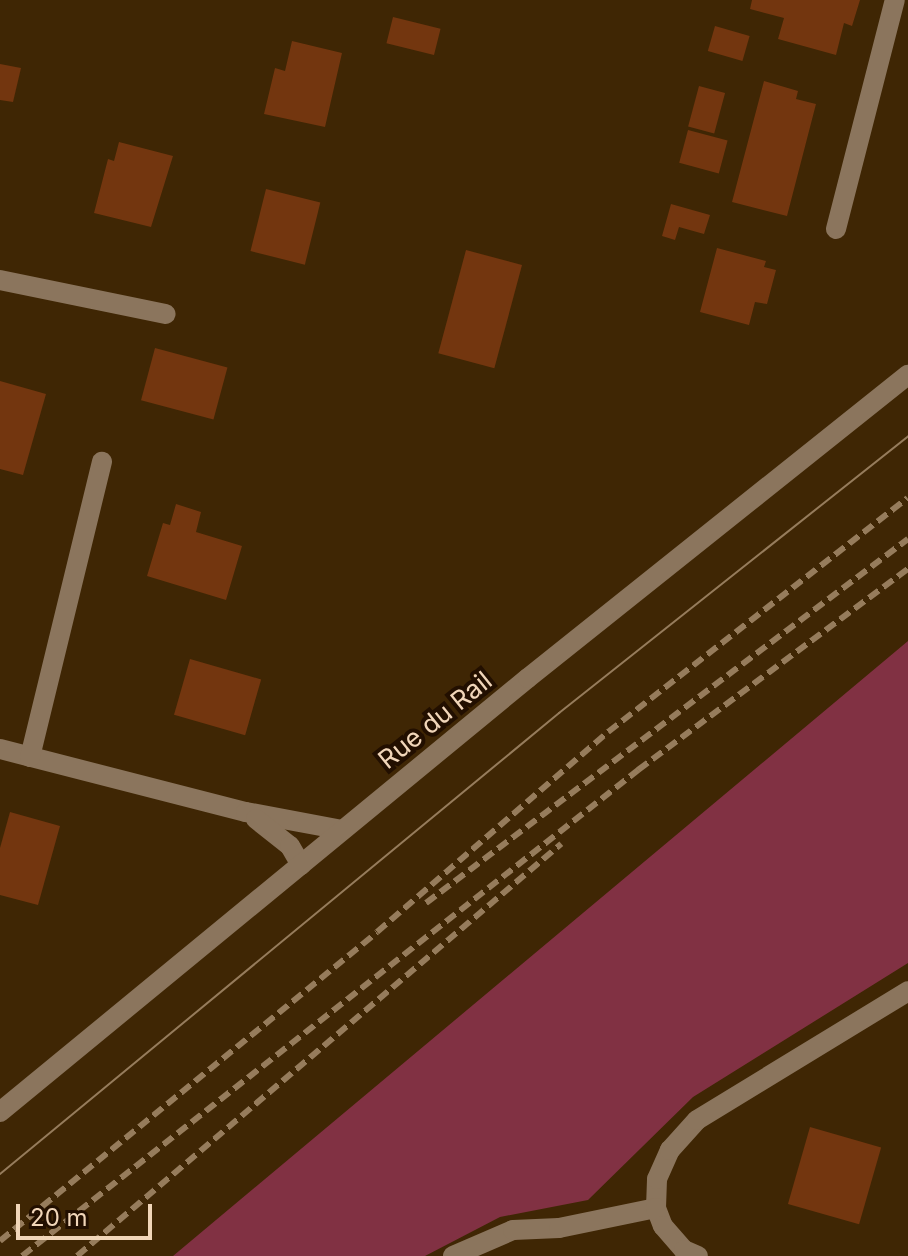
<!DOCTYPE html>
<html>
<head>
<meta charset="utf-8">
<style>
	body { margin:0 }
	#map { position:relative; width:908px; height:1256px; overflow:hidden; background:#3f2604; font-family:Inter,sans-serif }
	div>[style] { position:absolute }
	.green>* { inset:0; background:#813143 }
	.building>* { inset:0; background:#73360f; transform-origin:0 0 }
	.minor>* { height:20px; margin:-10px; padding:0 10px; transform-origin:10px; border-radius:10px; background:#8b755d }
	.tram>* { height:2px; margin:-1px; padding:0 1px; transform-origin:1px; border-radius:1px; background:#967c5c }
	.rail>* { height:6px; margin-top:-3px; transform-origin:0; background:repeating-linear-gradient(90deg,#967c5c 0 12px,transparent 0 18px) }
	span { translate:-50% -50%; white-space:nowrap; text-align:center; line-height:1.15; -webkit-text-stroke:8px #220f00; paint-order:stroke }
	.street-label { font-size:26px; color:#f1d6b9 }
	.scale { position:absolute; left:16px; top:1204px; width:136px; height:36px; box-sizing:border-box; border:4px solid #f1d6b9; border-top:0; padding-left:10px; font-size:24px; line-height:28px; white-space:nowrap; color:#f1d6b9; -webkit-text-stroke:6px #220f00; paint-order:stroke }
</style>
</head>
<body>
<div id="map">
	<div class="green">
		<div style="clip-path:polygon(908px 641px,908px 963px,693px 1097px,588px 1200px,500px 1217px,425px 1256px,173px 1256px)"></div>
	</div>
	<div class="building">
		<div style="clip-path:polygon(752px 0,860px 0,852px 26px,844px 23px,836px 55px,778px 39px,784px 18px,750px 9px)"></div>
		<div style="left:393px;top:17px;width:49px;height:27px;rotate:14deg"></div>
		<div style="left:715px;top:26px;width:36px;height:26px;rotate:16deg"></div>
		<div style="clip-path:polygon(292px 41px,342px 53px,325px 127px,264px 114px,275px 68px,285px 71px)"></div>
		<div style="clip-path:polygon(0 64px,21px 68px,13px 102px,0 100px)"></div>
		<div style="clip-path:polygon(764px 81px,798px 91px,796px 99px,816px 104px,787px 216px,732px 202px)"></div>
		<div style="left:699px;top:86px;width:27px;height:42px;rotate:15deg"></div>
		<div style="left:688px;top:130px;width:41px;height:34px;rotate:15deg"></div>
		<div style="clip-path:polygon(119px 142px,173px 156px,151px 227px,94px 213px,108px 159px,114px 161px)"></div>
		<div style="left:266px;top:189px;width:56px;height:64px;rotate:14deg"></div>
		<div style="clip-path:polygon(671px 204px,710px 215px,704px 234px,679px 227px,675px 240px,662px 236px)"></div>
		<div style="clip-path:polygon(717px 248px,766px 261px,764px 267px,776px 270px,767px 304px,755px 302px,749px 325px,700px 312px)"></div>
		<div style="left:466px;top:250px;width:58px;height:107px;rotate:15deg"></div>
		<div style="left:155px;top:348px;width:75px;height:54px;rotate:15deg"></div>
		<div style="clip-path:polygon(0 381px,46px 394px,23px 475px,0 469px)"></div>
		<div style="clip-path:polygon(176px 504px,201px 512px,196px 532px,242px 546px,226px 600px,147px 576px,163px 523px,170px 525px)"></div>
		<div style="left:190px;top:659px;width:74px;height:58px;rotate:16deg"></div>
		<div style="clip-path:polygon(10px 812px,60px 826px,38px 905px,0 895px,0 848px)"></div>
		<div style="left:810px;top:1127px;width:74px;height:80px;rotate:16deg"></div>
	</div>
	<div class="minor">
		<div style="left:836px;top:229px;width:236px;rotate:-75.6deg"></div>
		<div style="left:0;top:280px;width:169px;rotate:11.6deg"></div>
		<div style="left:0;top:749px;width:254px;rotate:14.4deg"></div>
		<div style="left:246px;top:812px;width:98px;rotate:10.6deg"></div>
		<div style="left:30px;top:757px;width:304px;rotate:-76.3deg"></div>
		<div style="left:256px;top:819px;width:43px;rotate:38.5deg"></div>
		<div style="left:290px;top:846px;width:22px;rotate:60deg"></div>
		<div style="left:0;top:1112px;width:683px;rotate:-39.42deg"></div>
		<div style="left:528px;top:678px;width:486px;rotate:-38.6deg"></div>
		<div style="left:656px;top:1208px;width:29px;rotate:-88deg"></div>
		<div style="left:657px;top:1179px;width:32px;rotate:-66deg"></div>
		<div style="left:670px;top:1150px;width:40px;rotate:-48deg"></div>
		<div style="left:697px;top:1120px;width:247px;rotate:-31.4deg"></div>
		<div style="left:453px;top:1256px;width:65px;rotate:-23.4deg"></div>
		<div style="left:513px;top:1230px;width:46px;rotate:-2.5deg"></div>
		<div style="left:559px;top:1228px;width:99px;rotate:-11.7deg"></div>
		<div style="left:656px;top:1208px;width:19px;rotate:69deg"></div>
		<div style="left:663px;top:1226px;width:32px;rotate:49deg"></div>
		<div style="left:684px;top:1250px;width:15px;rotate:23deg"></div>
	</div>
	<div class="tram">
		<div style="left:0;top:1174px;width:725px;rotate:-39.51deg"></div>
		<div style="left:559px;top:713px;width:446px;rotate:-38.4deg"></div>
	</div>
	<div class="rail">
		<div style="left:426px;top:903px;width:604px;rotate:-37.06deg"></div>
		<div style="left:0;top:1241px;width:487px;rotate:-39.3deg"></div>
		<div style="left:377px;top:932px;width:306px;rotate:-40.9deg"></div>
		<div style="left:608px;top:732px;width:380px;rotate:-38deg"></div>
		<div style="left:22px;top:1256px;width:785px;rotate:-38.27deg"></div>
		<div style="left:638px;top:770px;width:337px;rotate:-36.7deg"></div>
		<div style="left:77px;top:1256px;width:636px;rotate:-40.41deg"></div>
	</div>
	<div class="street-label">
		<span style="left:435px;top:720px;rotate:-39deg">Rue du Rail</span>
	</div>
	<div class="scale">20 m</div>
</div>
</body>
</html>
